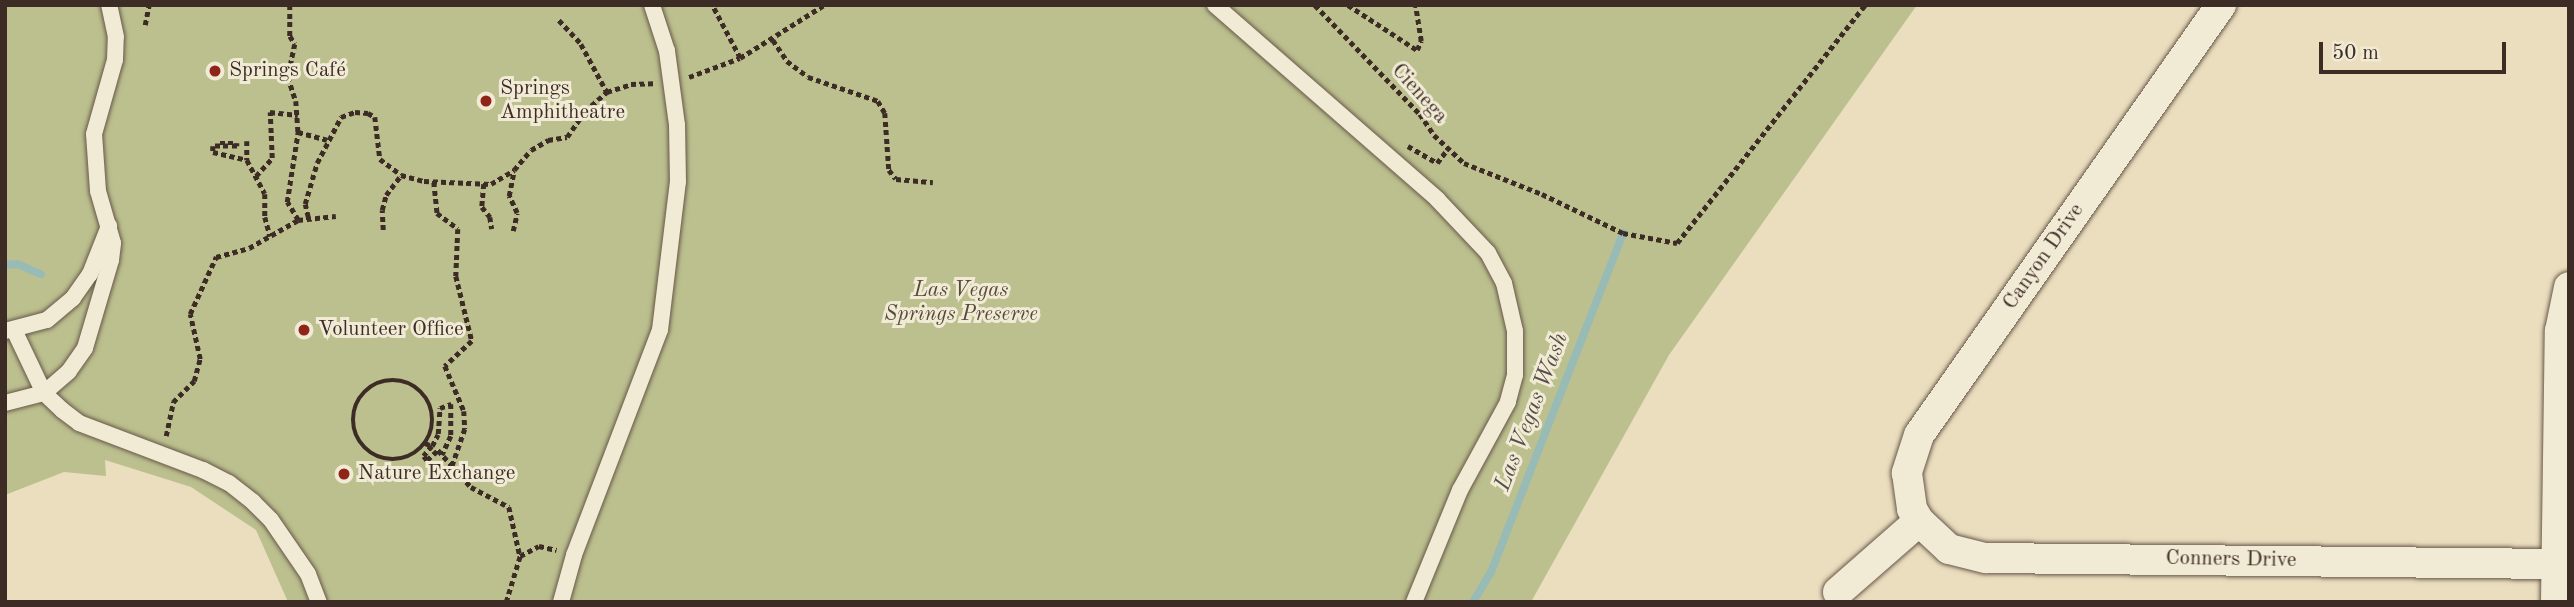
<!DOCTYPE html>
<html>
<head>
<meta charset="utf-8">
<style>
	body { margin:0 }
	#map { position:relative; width:2574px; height:607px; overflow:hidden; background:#eadebe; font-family:"Old Standard TT",serif }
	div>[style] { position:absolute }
	.green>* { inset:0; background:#bcc08e }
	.stream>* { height:8px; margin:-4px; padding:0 4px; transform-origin:4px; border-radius:4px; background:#98bcb5 }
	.path>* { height:4.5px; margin-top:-2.25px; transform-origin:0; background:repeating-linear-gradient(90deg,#3d2c25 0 5px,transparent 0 8.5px) }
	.path>.ring { margin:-2.25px; padding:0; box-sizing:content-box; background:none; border:4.5px solid #3d2c25; border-radius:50% }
	.roads { filter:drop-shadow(0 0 2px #68584b) drop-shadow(0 0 2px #68584b) }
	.service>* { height:16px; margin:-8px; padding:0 8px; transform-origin:8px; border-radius:8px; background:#f1ead5 }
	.minor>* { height:30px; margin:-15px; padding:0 15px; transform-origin:15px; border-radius:15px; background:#f1ead5 }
	.dots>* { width:19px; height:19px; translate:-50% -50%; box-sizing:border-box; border:4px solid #f1ead5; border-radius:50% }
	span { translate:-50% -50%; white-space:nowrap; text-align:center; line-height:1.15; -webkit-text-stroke:6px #f1ead5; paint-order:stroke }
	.poi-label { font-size:21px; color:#3d2c25 }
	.left { translate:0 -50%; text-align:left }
	.street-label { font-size:21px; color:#3d2c25 }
	.park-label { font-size:21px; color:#564a3a; font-style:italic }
	.water-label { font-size:23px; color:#545049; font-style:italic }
	.frame { position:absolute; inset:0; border:7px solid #3d2c25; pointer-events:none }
	.scale { position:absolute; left:2319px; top:42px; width:187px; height:32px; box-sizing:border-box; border:4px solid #3d2c25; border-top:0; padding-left:9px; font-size:21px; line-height:24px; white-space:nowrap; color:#3d2c25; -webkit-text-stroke:5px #f1ead5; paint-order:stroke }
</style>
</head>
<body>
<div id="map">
	<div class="green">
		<div style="clip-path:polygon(5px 5px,1917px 5px,1669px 355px,1531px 602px,288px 602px,256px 530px,191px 487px,105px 460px,106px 476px,64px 472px,5px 495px)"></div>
	</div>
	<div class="stream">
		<div style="left:5px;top:265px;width:12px;rotate:-5deg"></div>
		<div style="left:17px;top:264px;width:26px;rotate:23deg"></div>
		<div style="left:1473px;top:602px;width:35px;rotate:-59deg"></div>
		<div style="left:1491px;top:572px;width:364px;rotate:-68.7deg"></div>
	</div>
	<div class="path">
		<div style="left:290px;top:5px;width:31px;rotate:90deg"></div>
		<div style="left:290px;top:36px;width:9px;rotate:58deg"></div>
		<div style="left:295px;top:44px;width:34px;rotate:102deg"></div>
		<div style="left:288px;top:77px;width:25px;rotate:72deg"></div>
		<div style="left:296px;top:101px;width:31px;rotate:86deg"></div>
		<div style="left:1315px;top:5px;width:151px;rotate:46.1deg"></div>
		<div style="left:1420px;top:114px;width:25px;rotate:56deg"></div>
		<div style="left:1434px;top:135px;width:41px;rotate:43deg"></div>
		<div style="left:1464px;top:163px;width:84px;rotate:21.7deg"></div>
		<div style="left:1542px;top:194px;width:90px;rotate:25.7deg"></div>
		<div style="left:1623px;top:233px;width:55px;rotate:10.5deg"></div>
		<div style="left:1677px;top:243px;width:303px;rotate:-51.7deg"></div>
		<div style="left:1348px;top:5px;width:82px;rotate:33.1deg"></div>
		<div style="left:1417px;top:50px;width:10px;rotate:-66deg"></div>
		<div style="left:1421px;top:41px;width:36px;rotate:-99deg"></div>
		<div style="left:559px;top:20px;width:33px;rotate:47deg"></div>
		<div style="left:581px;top:44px;width:55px;rotate:61.6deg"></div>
		<div style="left:607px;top:92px;width:25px;rotate:-18deg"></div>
		<div style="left:631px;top:84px;width:23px;rotate:-2deg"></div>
		<div style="left:145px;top:25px;width:20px;rotate:-79deg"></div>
		<div style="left:773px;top:40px;width:25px;rotate:56deg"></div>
		<div style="left:787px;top:61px;width:26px;rotate:37deg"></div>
		<div style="left:808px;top:77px;width:74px;rotate:18.9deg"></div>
		<div style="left:878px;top:101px;width:14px;rotate:60deg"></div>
		<div style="left:885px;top:113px;width:57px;rotate:86deg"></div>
		<div style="left:889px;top:170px;width:11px;rotate:52deg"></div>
		<div style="left:896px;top:179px;width:37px;rotate:5deg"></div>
		<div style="left:740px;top:58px;width:99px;rotate:-32.2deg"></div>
		<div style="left:689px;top:77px;width:54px;rotate:-20.4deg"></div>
		<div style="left:740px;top:58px;width:60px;rotate:-117.8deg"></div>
		<div style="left:247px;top:141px;width:19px;rotate:90deg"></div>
		<div style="left:247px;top:160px;width:38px;rotate:62deg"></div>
		<div style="left:265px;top:194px;width:23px;rotate:90deg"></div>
		<div style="left:265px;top:217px;width:20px;rotate:75deg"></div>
		<div style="left:220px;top:143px;width:17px"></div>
		<div style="left:237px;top:143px;width:3px;rotate:90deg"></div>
		<div style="left:237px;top:146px;width:24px;rotate:180deg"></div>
		<div style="left:213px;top:146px;width:6px;rotate:90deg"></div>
		<div style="left:213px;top:152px;width:35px;rotate:13deg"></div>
		<div style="left:1408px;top:146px;width:34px;rotate:30deg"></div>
		<div style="left:1437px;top:163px;width:20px;rotate:-53deg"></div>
		<div style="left:256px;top:176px;width:24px;rotate:-48deg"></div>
		<div style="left:272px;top:158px;width:46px;rotate:-92.5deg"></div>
		<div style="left:270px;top:112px;width:28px;rotate:6deg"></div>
		<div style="left:434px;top:182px;width:31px;rotate:84deg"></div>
		<div style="left:437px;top:213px;width:26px;rotate:37deg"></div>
		<div style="left:458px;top:229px;width:47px;rotate:92.4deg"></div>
		<div style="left:456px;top:276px;width:67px;rotate:76.2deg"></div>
		<div style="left:472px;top:341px;width:37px;rotate:137deg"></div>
		<div style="left:445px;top:366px;width:49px;rotate:67.1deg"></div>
		<div style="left:464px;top:411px;width:18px;rotate:87deg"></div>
		<div style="left:465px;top:429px;width:39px;rotate:109deg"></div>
		<div style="left:484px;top:184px;width:23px;rotate:95deg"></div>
		<div style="left:482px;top:207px;width:13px;rotate:51deg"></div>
		<div style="left:490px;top:217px;width:12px;rotate:81deg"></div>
		<div style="left:308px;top:217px;width:13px;rotate:-103deg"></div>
		<div style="left:305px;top:204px;width:43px;rotate:-73.7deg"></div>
		<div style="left:317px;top:163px;width:52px;rotate:-62.4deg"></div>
		<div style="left:341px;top:117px;width:15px;rotate:-20deg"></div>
		<div style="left:355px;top:112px;width:13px;rotate:4deg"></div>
		<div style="left:368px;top:113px;width:8px;rotate:30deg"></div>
		<div style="left:375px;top:117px;width:42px;rotate:83.2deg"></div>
		<div style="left:380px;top:159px;width:26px;rotate:37deg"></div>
		<div style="left:401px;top:175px;width:24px;rotate:15deg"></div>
		<div style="left:424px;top:181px;width:67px;rotate:2.6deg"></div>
		<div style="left:491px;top:184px;width:27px;rotate:-31deg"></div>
		<div style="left:514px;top:170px;width:26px;rotate:-50deg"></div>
		<div style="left:531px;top:150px;width:20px;rotate:-30deg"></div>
		<div style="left:548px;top:140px;width:19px;rotate:-9deg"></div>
		<div style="left:567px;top:137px;width:32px;rotate:-55deg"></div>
		<div style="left:585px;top:111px;width:29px;rotate:-41deg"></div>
		<div style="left:298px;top:220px;width:21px;rotate:-121deg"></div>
		<div style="left:287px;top:202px;width:71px;rotate:-81.1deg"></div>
		<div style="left:298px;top:132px;width:30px;rotate:15deg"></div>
		<div style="left:383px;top:230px;width:20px;rotate:-93deg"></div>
		<div style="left:382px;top:210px;width:16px;rotate:-75deg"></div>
		<div style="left:386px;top:195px;width:25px;rotate:-53deg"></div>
		<div style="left:513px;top:231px;width:18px;rotate:-77deg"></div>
		<div style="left:517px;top:213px;width:19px;rotate:-115deg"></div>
		<div style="left:509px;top:196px;width:25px;rotate:-79deg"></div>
		<div class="ring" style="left:353px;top:380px;width:75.5px;height:75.5px"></div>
		<div style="left:166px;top:436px;width:35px;rotate:-78deg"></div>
		<div style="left:173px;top:402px;width:30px;rotate:-45deg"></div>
		<div style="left:194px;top:381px;width:23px;rotate:-75deg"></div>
		<div style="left:200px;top:359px;width:46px;rotate:-102.5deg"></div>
		<div style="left:190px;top:314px;width:63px;rotate:-65.5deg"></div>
		<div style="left:216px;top:257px;width:34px;rotate:-15deg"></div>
		<div style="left:249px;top:248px;width:56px;rotate:-29.7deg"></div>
		<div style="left:298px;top:220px;width:38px;rotate:-6deg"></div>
		<div style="left:425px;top:443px;width:8px;rotate:23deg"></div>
		<div style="left:432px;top:446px;width:13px;rotate:129deg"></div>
		<div style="left:424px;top:456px;width:5px;rotate:53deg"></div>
		<div style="left:427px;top:460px;width:15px;rotate:-42deg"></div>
		<div style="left:438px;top:450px;width:50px;rotate:48.3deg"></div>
		<div style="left:471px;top:487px;width:43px;rotate:27.8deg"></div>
		<div style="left:509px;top:507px;width:50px;rotate:77.3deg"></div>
		<div style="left:520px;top:556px;width:21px;rotate:-28deg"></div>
		<div style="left:539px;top:546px;width:18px;rotate:13deg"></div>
		<div style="left:432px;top:446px;width:13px;rotate:-63deg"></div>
		<div style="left:438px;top:434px;width:26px;rotate:-86deg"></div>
		<div style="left:440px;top:408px;width:12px;rotate:-20deg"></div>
		<div style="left:451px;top:404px;width:32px;rotate:90deg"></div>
		<div style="left:451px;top:436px;width:21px;rotate:115deg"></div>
		<div style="left:506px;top:602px;width:48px;rotate:-73.1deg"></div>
	</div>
	<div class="roads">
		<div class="service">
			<div style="left:1215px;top:5px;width:295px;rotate:41.1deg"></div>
			<div style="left:1437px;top:199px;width:74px;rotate:46.6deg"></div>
			<div style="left:1488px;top:253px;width:34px;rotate:62deg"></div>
			<div style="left:1504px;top:283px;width:49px;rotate:77.1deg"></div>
			<div style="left:1515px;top:331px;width:44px;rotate:90deg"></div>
			<div style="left:1515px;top:375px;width:28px;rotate:105deg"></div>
			<div style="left:1508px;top:402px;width:100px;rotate:118.6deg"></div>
			<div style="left:1460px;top:490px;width:121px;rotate:112.3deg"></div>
			<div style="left:14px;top:330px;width:70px;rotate:64.5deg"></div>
			<div style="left:44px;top:393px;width:25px;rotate:43deg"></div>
			<div style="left:62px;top:410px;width:21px;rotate:37deg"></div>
			<div style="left:79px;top:423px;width:133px;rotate:20.8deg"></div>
			<div style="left:203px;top:470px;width:29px;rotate:27deg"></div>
			<div style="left:229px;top:483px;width:31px;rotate:38deg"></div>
			<div style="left:253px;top:502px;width:25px;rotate:45deg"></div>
			<div style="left:271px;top:520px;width:65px;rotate:55.6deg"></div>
			<div style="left:308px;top:574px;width:30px;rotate:69deg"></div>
			<div style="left:5px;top:331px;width:43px;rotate:-14.7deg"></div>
			<div style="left:47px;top:320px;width:34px;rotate:-40deg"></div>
			<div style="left:73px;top:298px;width:29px;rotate:-55deg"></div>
			<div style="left:90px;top:274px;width:52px;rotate:-68.4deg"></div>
			<div style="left:5px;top:403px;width:40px;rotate:-14.4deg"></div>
			<div style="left:44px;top:393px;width:33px;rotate:-41deg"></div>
			<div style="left:69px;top:371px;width:28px;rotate:-55deg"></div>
			<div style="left:85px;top:348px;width:92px;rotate:-73.5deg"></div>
			<div style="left:111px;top:260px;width:17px;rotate:-83deg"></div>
			<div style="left:113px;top:243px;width:54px;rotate:-106.1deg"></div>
			<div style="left:98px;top:191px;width:57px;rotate:-94deg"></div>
			<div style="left:94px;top:134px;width:77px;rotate:-74.2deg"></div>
			<div style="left:115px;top:60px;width:23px;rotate:-88deg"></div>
			<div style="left:116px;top:37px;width:33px;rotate:-102deg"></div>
			<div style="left:561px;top:602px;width:49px;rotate:-74.5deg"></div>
			<div style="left:574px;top:555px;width:241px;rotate:-69.1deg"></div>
			<div style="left:660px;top:330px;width:149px;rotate:-83.1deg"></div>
			<div style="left:678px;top:182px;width:57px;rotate:-91deg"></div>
			<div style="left:677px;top:125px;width:75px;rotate:-97.7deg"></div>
			<div style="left:667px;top:51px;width:48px;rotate:-108.1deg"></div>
		</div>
		<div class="minor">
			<div style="left:2221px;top:5px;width:525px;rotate:125.08deg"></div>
			<div style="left:1919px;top:435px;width:40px;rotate:108deg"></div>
			<div style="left:1907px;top:473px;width:36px;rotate:82deg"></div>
			<div style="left:1912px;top:509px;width:14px;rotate:60deg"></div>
			<div style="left:1919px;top:521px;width:41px;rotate:43deg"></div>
			<div style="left:1949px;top:549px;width:38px;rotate:14deg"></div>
			<div style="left:1986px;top:558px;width:570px;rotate:0.6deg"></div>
			<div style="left:1838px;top:592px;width:108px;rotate:-41.2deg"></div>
			<div style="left:2556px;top:602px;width:271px;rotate:-89.2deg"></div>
			<div style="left:2560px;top:331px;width:45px;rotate:-78.4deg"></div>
		</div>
	</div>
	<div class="dots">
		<div style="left:215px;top:71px;background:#8f2418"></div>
		<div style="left:486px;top:101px;background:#8f2418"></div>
		<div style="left:304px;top:330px;background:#8f2418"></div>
		<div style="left:344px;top:474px;background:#8f2418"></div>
	</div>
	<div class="poi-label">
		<span class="left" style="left:229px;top:71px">Springs Café</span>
		<span class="left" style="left:500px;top:101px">Springs<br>Amphitheatre</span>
		<span class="left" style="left:318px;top:330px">Volunteer Office</span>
		<span class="left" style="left:358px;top:474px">Nature Exchange</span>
	</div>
	<div class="street-label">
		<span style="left:1419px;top:94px;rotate:48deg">Cienega</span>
		<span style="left:2044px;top:257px;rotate:-55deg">Canyon Drive</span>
		<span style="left:2231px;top:560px;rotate:1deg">Conners Drive</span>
	</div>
	<div class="park-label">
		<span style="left:961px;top:303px">Las Vegas<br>Springs Preserve</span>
	</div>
	<div class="water-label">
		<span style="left:1532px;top:412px;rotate:-69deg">Las Vegas Wash</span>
	</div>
	<div class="frame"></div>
	<div class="scale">50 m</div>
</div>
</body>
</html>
